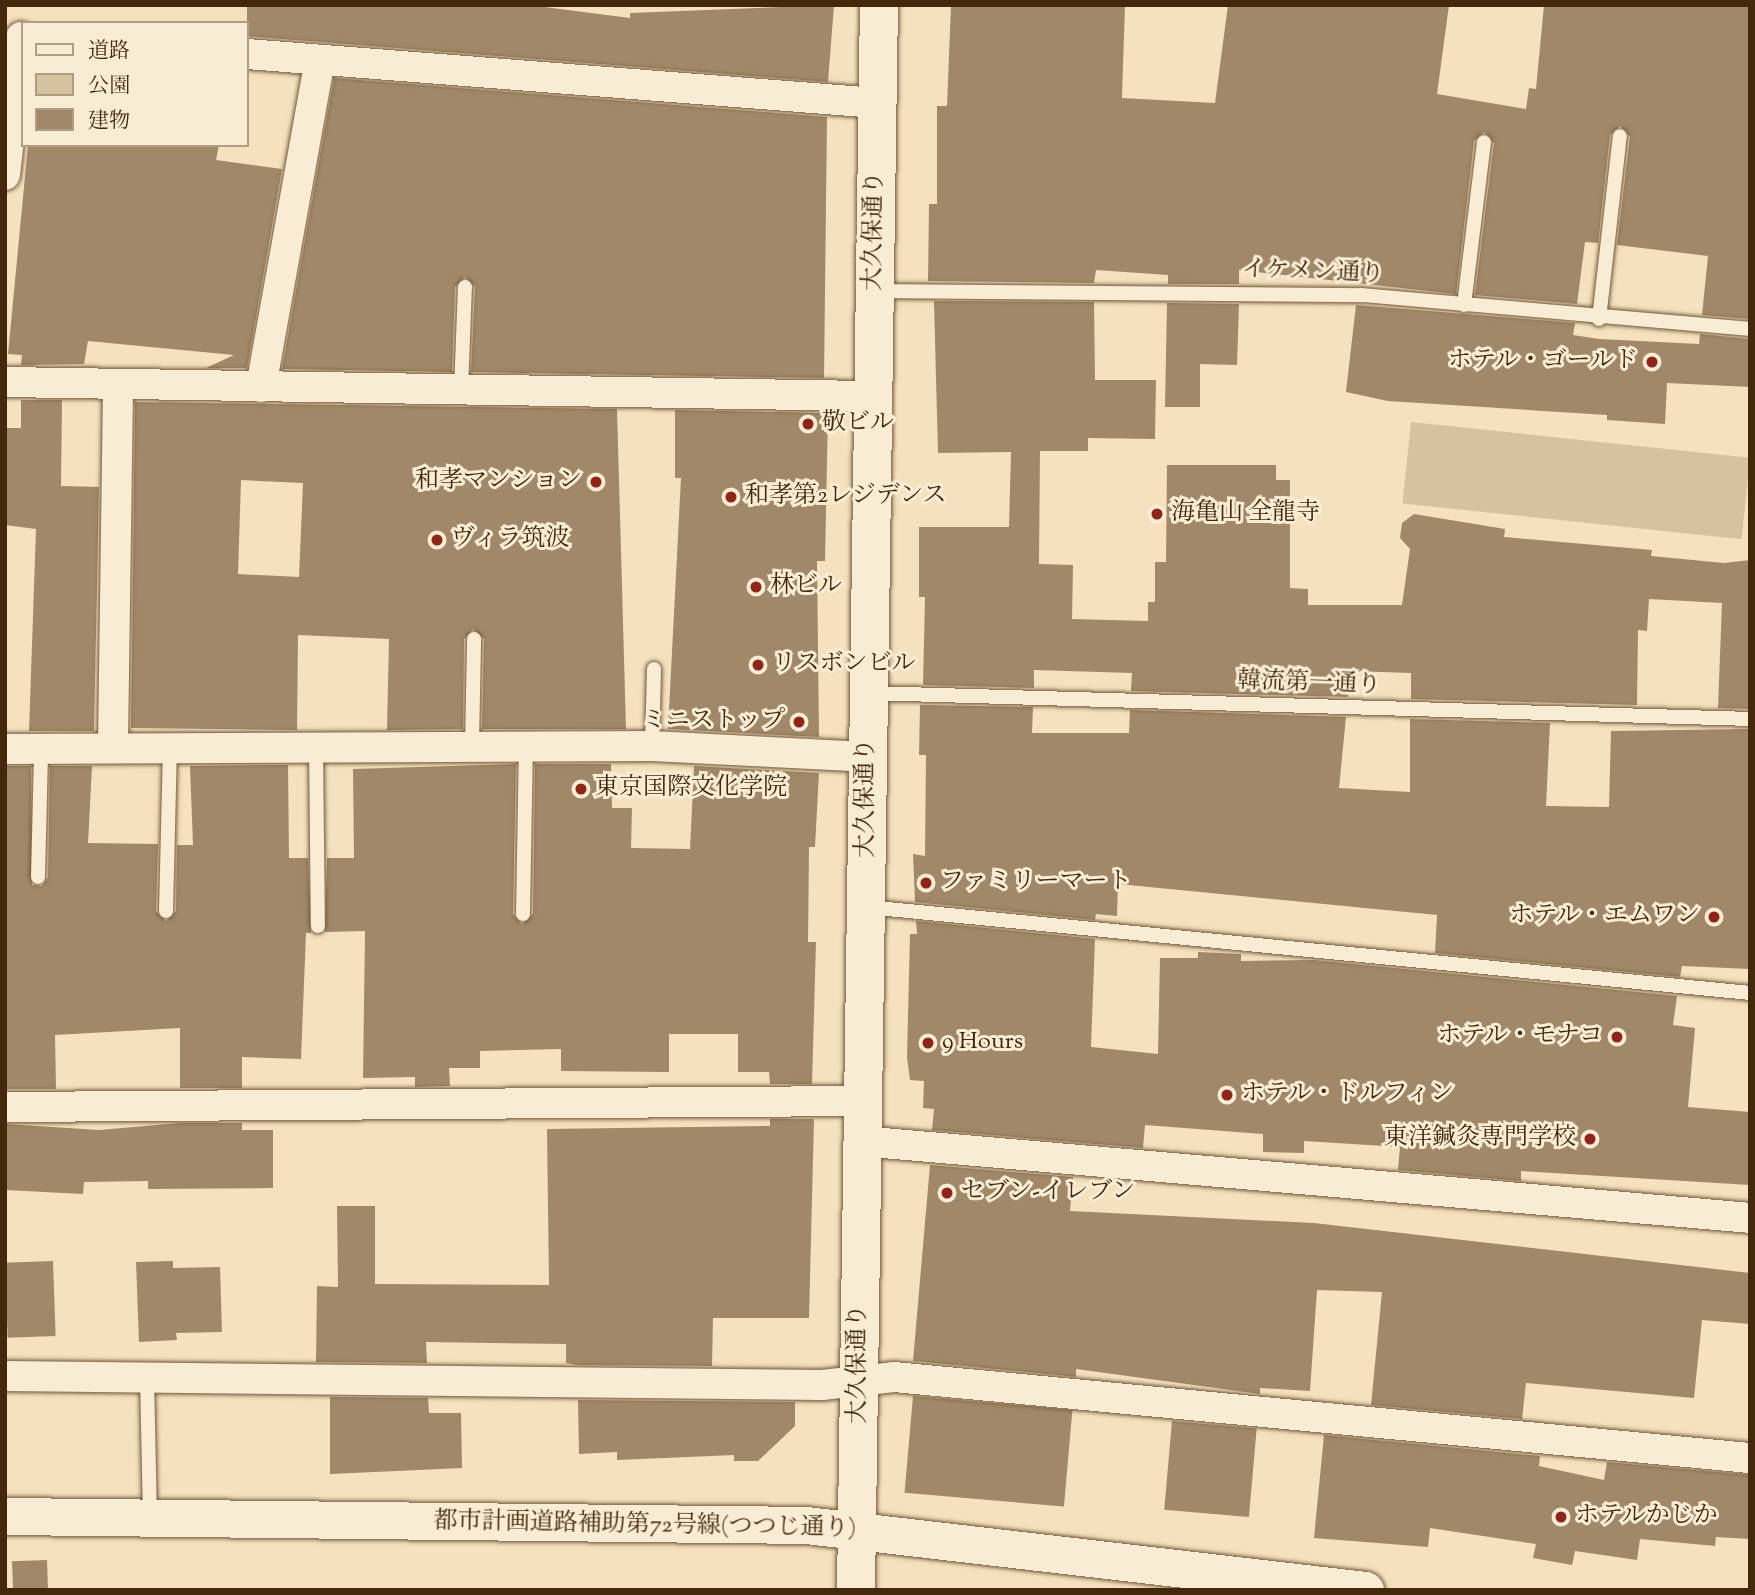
<!DOCTYPE html>
<html>
<head>
<meta charset="utf-8">
<style>
	body { margin:0 }
	#map { position:relative; width:1755px; height:1595px; overflow:hidden; background:#f5e1be; font-family:"Sorts Mill Goudy","Noto Serif JP",serif }
	div>[style] { position:absolute }
	.green>* { inset:0; background:#d7c2a0; transform-origin:0 0 }
	.building>* { inset:0; background:#a08868; transform-origin:0 0 }
	.roads { filter:drop-shadow(0 0 2px #705638) drop-shadow(0 0 2px #705638) }
	.service>* { height:14px; margin:-7px; padding:0 7px; transform-origin:7px; border-radius:7px; background:#f8ecd5 }
	.minor>* { height:30px; margin:-15px; padding:0 15px; transform-origin:15px; border-radius:15px; background:#f8ecd5 }
	.tertiary>* { height:37px; margin:-18.5px; padding:0 18.5px; transform-origin:18.5px; border-radius:18.5px; background:#f8ecd5 }
	.secondary>* { height:38px; margin:-19px; padding:0 19px; transform-origin:19px; border-radius:19px; background:#f8ecd5 }
	.dots>* { width:19px; height:19px; translate:-50% -50%; box-sizing:border-box; border:4px solid #f8ecd5; border-radius:50% }
	span { translate:-50% -50%; white-space:nowrap; text-align:center; line-height:1.15; -webkit-text-stroke:6px #f8ecd5; paint-order:stroke }
	.street-label { font-size:24px; color:#44280b }
	.poi-label { font-size:24px; color:#44280b }
	.right { translate:-100% -50%; text-align:right }
	.left { translate:0 -50%; text-align:left }
	.frame { position:absolute; inset:0; border:7px solid #44280b; pointer-events:none }
	.legend { position:absolute; left:21px; top:21px; width:228px; height:126px; box-sizing:border-box; background:#f8ecd5; border:2px solid #b09e84; margin:0; padding:9px 12px; list-style:none; font-size:21px; color:#44280b }
	.legend li { display:flex; align-items:center; gap:14px; height:35px }
	.legend b { width:35px; border:2px solid #b09e84 }
</style>
</head>
<body>
<div id="map">
	<div class="green">
		<div style="left:1411px;top:422px;width:341px;height:82px;rotate:6deg"></div>
	</div>
	<div class="building">
		<div style="clip-path:polygon(247px 5px,529px 5px,630px 18px,630px 13px,834px 5px,828px 82px,257px 37px,247px 36px)"></div>
		<div style="clip-path:polygon(951px 5px,1125px 5px,1122px 98px,1215px 103px,1228px 5px,1449px 5px,1437px 94px,1526px 109px,1529px 88px,1536px 89px,1544px 5px,1750px 5px,1750px 319px,1702px 315px,1708px 256px,1617px 245px,1630px 137px,1620px 126px,1610px 135px,1598px 243px,1585px 242px,1577px 304px,1475px 295px,1494px 143px,1484px 132px,1474px 141px,1456px 294px,1239px 270px,1239px 284px,1168px 284px,1168px 275px,1096px 270px,1094px 283px,928px 281px,929px 204px,937px 204px,937px 106px,947px 106px)"></div>
		<div style="clip-path:polygon(334px 78px,827px 117px,824px 378px,471px 372px,475px 287px,465px 277px,455px 287px,452px 372px,282px 369px)"></div>
		<div style="clip-path:polygon(28px 145px,219px 145px,216px 160px,282px 169px,247px 368px,206px 368px,234px 355px,88px 341px,84px 364px,21px 365px,22px 355px,8px 354px)"></div>
		<div style="clip-path:polygon(934px 301px,1094px 302px,1095px 380px,1156px 380px,1155px 439px,1088px 438px,1088px 451px,1040px 451px,1039px 564px,1073px 565px,1072px 619px,1148px 621px,1148px 602px,1155px 602px,1155px 562px,1166px 562px,1167px 465px,1276px 465px,1276px 480px,1290px 480px,1290px 588px,1308px 589px,1308px 605px,1402px 605px,1410px 549px,1400px 538px,1402px 523px,1414px 514px,1505px 529px,1504px 537px,1652px 550px,1651px 556px,1724px 563px,1750px 560px,1750px 709px,1718px 708px,1722px 603px,1649px 599px,1647px 631px,1638px 630px,1637px 705px,1411px 699px,1411px 673px,1350px 671px,1348px 697px,1131px 691px,1132px 673px,1034px 670px,1034px 688px,923px 685px,925px 597px,919px 597px,919px 527px,1009px 527px,1011px 452px,938px 453px)"></div>
		<div style="clip-path:polygon(1167px 303px,1239px 304px,1237px 365px,1200px 364px,1200px 407px,1165px 407px)"></div>
		<div style="clip-path:polygon(1356px 305px,1575px 323px,1573px 335px,1599px 339px,1699px 344px,1700px 334px,1750px 339px,1750px 387px,1667px 383px,1665px 424px,1607px 420px,1607px 415px,1388px 401px,1346px 392px)"></div>
		<div style="clip-path:polygon(21px 400px,62px 400px,61px 486px,99px 487px,94px 731px,29px 731px,36px 529px,5px 525px,5px 428px,21px 428px)"></div>
		<div style="clip-path:polygon(evenodd,135px 402px,617px 409px,626px 729px,482px 729px,484px 639px,473px 629px,464px 639px,463px 729px,387px 730px,389px 639px,298px 635px,297px 730px,131px 728px,135px 402px,241px 480px,303px 483px,299px 577px,238px 574px,241px 480px)"></div>
		<div style="clip-path:polygon(675px 410px,828px 413px,825px 561px,817px 561px,819px 737px,668px 729px,681px 478px,675px 478px)"></div>
		<div style="clip-path:polygon(920px 705px,1033px 707px,1032px 733px,1129px 733px,1130px 710px,1346px 717px,1339px 788px,1410px 792px,1410px 719px,1550px 723px,1546px 806px,1609px 807px,1611px 731px,1750px 729px,1750px 969px,1682px 966px,1680px 977px,1435px 953px,1437px 915px,1118px 884px,1117px 916px,1096px 914px,1095px 920px,915px 902px,913px 854px,925px 856px,926px 755px,919px 755px)"></div>
		<div style="clip-path:polygon(516px 764px,513px 914px,522px 924px,533px 914px,535px 764px,611px 764px,612px 808px,632px 808px,631px 848px,690px 849px,694px 766px,819px 773px,815px 847px,809px 847px,808px 942px,816px 942px,812px 1084px,770px 1084px,769px 1072px,738px 1072px,738px 1034px,669px 1034px,669px 1072px,561px 1071px,561px 1049px,480px 1051px,480px 1068px,449px 1068px,450px 1086px,415px 1087px,415px 1077px,363px 1078px,365px 931px,325px 932px,327px 858px,354px 858px,353px 769px)"></div>
		<div style="clip-path:polygon(288px 765px,289px 858px,308px 858px,311px 933px,306px 933px,301px 1059px,242px 1057px,242px 1088px,180px 1088px,180px 1028px,55px 1035px,56px 1089px,5px 1089px,5px 766px,31px 766px,32px 885px,42px 886px,48px 877px,50px 766px,92px 766px,88px 843px,158px 844px,156px 911px,166px 921px,176px 911px,177px 845px,193px 845px,190px 766px)"></div>
		<div style="clip-path:polygon(916px 921px,1095px 939px,1091px 1047px,1158px 1054px,1160px 958px,1198px 958px,1198px 952px,1241px 954px,1241px 961px,1313px 960px,1677px 996px,1673px 1025px,1695px 1028px,1688px 1107px,1750px 1112px,1750px 1185px,1521px 1171px,1521px 1181px,1398px 1170px,1400px 1147px,1304px 1141px,1304px 1153px,1263px 1152px,1263px 1134px,1145px 1125px,1143px 1148px,932px 1130px,934px 1109px,923px 1108px,924px 1081px,910px 1080px,907px 1058px,910px 934px,917px 934px)"></div>
		<div style="clip-path:polygon(770px 1119px,814px 1119px,809px 1318px,713px 1318px,712px 1366px,577px 1365px,566px 1363px,566px 1344px,426px 1342px,427px 1363px,316px 1362px,317px 1286px,338px 1287px,337px 1206px,375px 1206px,375px 1284px,549px 1285px,547px 1129px,770px 1126px)"></div>
		<div style="clip-path:polygon(180px 1123px,242px 1123px,242px 1130px,273px 1130px,273px 1188px,148px 1189px,148px 1181px,84px 1182px,83px 1194px,5px 1190px,5px 1124px,99px 1130px)"></div>
		<div style="clip-path:polygon(930px 1165px,1073px 1177px,1070px 1211px,1314px 1223px,1750px 1273px,1750px 1324px,1702px 1320px,1694px 1398px,1526px 1383px,1522px 1419px,1371px 1405px,1382px 1292px,1317px 1290px,1310px 1391px,1260px 1388px,1260px 1394px,1076px 1369px,1076px 1377px,913px 1361px)"></div>
		<div style="left:53px;top:1261px;width:75px;height:48px;rotate:88deg"></div>
		<div style="clip-path:polygon(173px 1261px,173px 1268px,220px 1267px,222px 1332px,176px 1333px,177px 1340px,139px 1342px,136px 1262px)"></div>
		<div style="left:913px;top:1396px;width:160px;height:97px;rotate:5deg"></div>
		<div style="clip-path:polygon(330px 1397px,428px 1398px,429px 1413px,461px 1413px,462px 1468px,330px 1474px)"></div>
		<div style="clip-path:polygon(578px 1400px,795px 1402px,795px 1426px,758px 1461px,734px 1461px,734px 1455px,617px 1460px,617px 1452px,579px 1454px)"></div>
		<div style="left:1172px;top:1421px;width:85px;height:89px;rotate:5deg"></div>
		<div style="clip-path:polygon(1324px 1435px,1540px 1456px,1539px 1466px,1604px 1480px,1607px 1462px,1750px 1475px,1750px 1539px,1716px 1537px,1715px 1546px,1640px 1539px,1637px 1560px,1575px 1551px,1572px 1565px,1533px 1558px,1536px 1544px,1430px 1528px,1428px 1547px,1314px 1538px)"></div>
		<div style="left:47px;top:1560px;width:30px;height:35px;rotate:88deg"></div>
	</div>
	<div class="roads">
		<div class="service">
			<div style="left:878px;top:291px;width:484px;rotate:0.5deg"></div>
			<div style="left:1362px;top:295px;width:389px;rotate:5deg"></div>
			<div style="left:1464px;top:305px;width:164px;rotate:-83deg"></div>
			<div style="left:1599px;top:319px;width:184px;rotate:-83.5deg"></div>
			<div style="left:461px;top:390px;width:103px;rotate:-87.8deg"></div>
			<div style="left:870px;top:693px;width:880px;rotate:1.69deg"></div>
			<div style="left:316px;top:746px;width:180px;rotate:89.4deg"></div>
			<div style="left:652px;top:746px;width:77px;rotate:-88.5deg"></div>
			<div style="left:472px;top:747px;width:108px;rotate:-88.9deg"></div>
			<div style="left:38px;top:877px;width:127px;rotate:-88.6deg"></div>
			<div style="left:867px;top:907px;width:887px;rotate:5.56deg"></div>
			<div style="left:166px;top:911px;width:165px;rotate:-88.6deg"></div>
			<div style="left:523px;top:914px;width:168px;rotate:-89deg"></div>
			<div style="left:147px;top:1376px;width:140px;rotate:88.8deg"></div>
		</div>
		<div class="minor">
			<div style="left:247px;top:54px;width:632px;rotate:4.45deg"></div>
			<div style="left:5px;top:175px;width:139px;rotate:-83.4deg"></div>
			<div style="left:5px;top:382px;width:865px;rotate:0.93deg"></div>
			<div style="left:261px;top:387px;width:332px;rotate:-79.8deg"></div>
			<div style="left:113px;top:746px;width:362px;rotate:-89.2deg"></div>
			<div style="left:5px;top:749px;width:647px;rotate:-0.27deg"></div>
			<div style="left:652px;top:746px;width:215px;rotate:2.9deg"></div>
			<div style="left:5px;top:1107px;width:856px;rotate:-0.4deg"></div>
			<div style="left:860px;top:1141px;width:893px;rotate:4.94deg"></div>
			<div style="left:5px;top:1376px;width:817px;rotate:0.63deg"></div>
			<div style="left:822px;top:1385px;width:72px;rotate:-6.3deg"></div>
			<div style="left:894px;top:1377px;width:860px;rotate:5.41deg"></div>
		</div>
		<div class="tertiary">
			<div style="left:5px;top:1516px;width:801px;rotate:0.64deg"></div>
			<div style="left:806px;top:1525px;width:563px;rotate:6.63deg"></div>
		</div>
		<div class="secondary">
			<div style="left:856px;top:1590px;width:1585px;rotate:-89.17deg"></div>
		</div>
	</div>
	<div class="dots">
		<div style="left:1652px;top:362px;background:#8f2418"></div>
		<div style="left:808px;top:424px;background:#8f2418"></div>
		<div style="left:596px;top:482px;background:#8f2418"></div>
		<div style="left:731px;top:497px;background:#8f2418"></div>
		<div style="left:1157px;top:514px;background:#8f2418"></div>
		<div style="left:437px;top:540px;background:#8f2418"></div>
		<div style="left:756px;top:587px;background:#8f2418"></div>
		<div style="left:758px;top:665px;background:#8f2418"></div>
		<div style="left:799px;top:722px;background:#8f2418"></div>
		<div style="left:581px;top:789px;background:#8f2418"></div>
		<div style="left:926px;top:883px;background:#8f2418"></div>
		<div style="left:1714px;top:917px;background:#8f2418"></div>
		<div style="left:1617px;top:1037px;background:#8f2418"></div>
		<div style="left:928px;top:1043px;background:#8f2418"></div>
		<div style="left:1227px;top:1095px;background:#8f2418"></div>
		<div style="left:1590px;top:1139px;background:#8f2418"></div>
		<div style="left:947px;top:1193px;background:#8f2418"></div>
		<div style="left:1561px;top:1517px;background:#8f2418"></div>
	</div>
	<div class="street-label">
		<span style="left:875px;top:231px;rotate:-89deg">大久保通り</span>
		<span style="left:1313px;top:273px;rotate:2deg">イケメン通り</span>
		<span style="left:1309px;top:684px;rotate:2deg">韓流第一通り</span>
		<span style="left:867px;top:798px;rotate:-90deg">大久保通り</span>
		<span style="left:859px;top:1364px;rotate:-90deg">大久保通り</span>
		<span style="left:645px;top:1526px;rotate:1deg">都市計画道路補助第72号線(つつじ通り)</span>
	</div>
	<div class="poi-label">
		<span class="right" style="left:1638px;top:362px">ホテル・ゴールド</span>
		<span class="left" style="left:822px;top:424px">敬ビル</span>
		<span class="right" style="left:582px;top:482px">和孝マンション</span>
		<span class="left" style="left:745px;top:497px">和孝第2レジデンス</span>
		<span class="left" style="left:1171px;top:514px">海亀山 全龍寺</span>
		<span class="left" style="left:451px;top:540px">ヴィラ筑波</span>
		<span class="left" style="left:770px;top:587px">林ビル</span>
		<span class="left" style="left:772px;top:665px">リスボンビル</span>
		<span class="right" style="left:785px;top:722px">ミニストップ</span>
		<span class="left" style="left:595px;top:789px">東京国際文化学院</span>
		<span class="left" style="left:940px;top:883px">ファミリーマート</span>
		<span class="right" style="left:1700px;top:917px">ホテル・エムワン</span>
		<span class="right" style="left:1603px;top:1037px">ホテル・モナコ</span>
		<span class="left" style="left:942px;top:1043px">9 Hours</span>
		<span class="left" style="left:1241px;top:1095px">ホテル・ドルフィン</span>
		<span class="right" style="left:1576px;top:1139px">東洋鍼灸専門学校</span>
		<span class="left" style="left:961px;top:1193px">セブン-イレブン</span>
		<span class="left" style="left:1575px;top:1517px">ホテルかじか</span>
	</div>
	<div class="frame"></div>
	<ul class="legend">
	<li><b style="height:9px;background:#f8ecd5"></b>道路</li>
	<li><b style="height:19px;background:#d7c2a0"></b>公園</li>
	<li><b style="height:19px;background:#a08868"></b>建物</li>
	</ul>
</div>
</body>
</html>
